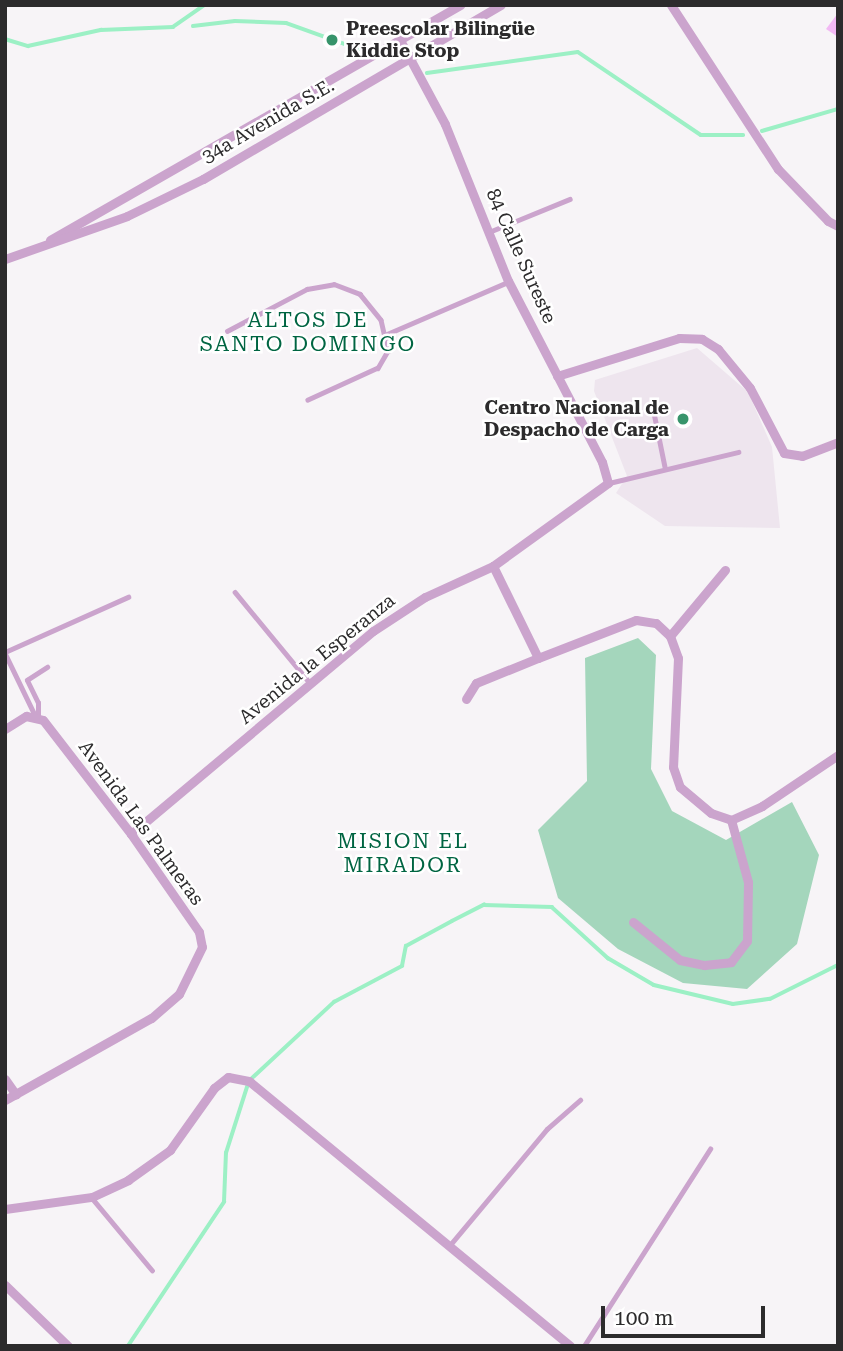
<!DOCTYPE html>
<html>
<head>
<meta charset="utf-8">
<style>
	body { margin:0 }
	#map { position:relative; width:843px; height:1351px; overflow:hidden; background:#f7f4f7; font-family:"Roboto Serif",serif }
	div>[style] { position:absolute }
	.built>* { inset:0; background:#eee5ee }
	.green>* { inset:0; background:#a4d6bc }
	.stream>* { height:3.5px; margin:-1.75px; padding:0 1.75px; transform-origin:1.75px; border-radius:1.75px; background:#9cf0c5 }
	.building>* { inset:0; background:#f2b9f4 }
	.lane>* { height:4.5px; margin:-2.25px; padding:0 2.25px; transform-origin:2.25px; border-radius:2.25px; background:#cba4cd }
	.street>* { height:9px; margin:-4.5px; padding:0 4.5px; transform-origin:4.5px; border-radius:4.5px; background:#cba4cd }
	.dots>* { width:19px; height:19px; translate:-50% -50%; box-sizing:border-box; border:4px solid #fff; border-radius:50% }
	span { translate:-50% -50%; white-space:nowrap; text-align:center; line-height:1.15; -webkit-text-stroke:5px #fff; paint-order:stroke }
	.poi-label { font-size:19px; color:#2c2b2c; font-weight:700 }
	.left { translate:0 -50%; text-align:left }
	.right { translate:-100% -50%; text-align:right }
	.street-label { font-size:19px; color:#2c2b2c }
	.neighbourhood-label { font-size:21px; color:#006542; letter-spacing:2px }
	.frame { position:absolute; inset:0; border:7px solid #2c2b2c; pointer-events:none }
	.scale { position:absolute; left:601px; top:1306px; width:164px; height:32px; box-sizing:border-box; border:4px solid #2c2b2c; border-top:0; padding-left:9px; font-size:21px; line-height:24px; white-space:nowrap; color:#2c2b2c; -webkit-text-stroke:5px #fff; paint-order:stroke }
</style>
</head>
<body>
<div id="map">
	<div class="built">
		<div style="clip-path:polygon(697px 348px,748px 392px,772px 447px,780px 528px,665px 526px,616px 493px,627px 476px,594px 391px,595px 380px)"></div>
	</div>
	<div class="green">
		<div style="clip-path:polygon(638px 638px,656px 655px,651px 769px,672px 811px,726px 840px,792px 802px,819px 855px,797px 944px,747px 989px,683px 983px,618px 949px,558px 898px,538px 830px,587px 781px,585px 658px)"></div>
	</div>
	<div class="stream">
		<div style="left:193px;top:26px;width:42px;rotate:-6.8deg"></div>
		<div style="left:235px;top:21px;width:51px;rotate:2.2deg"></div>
		<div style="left:286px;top:23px;width:89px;rotate:19.7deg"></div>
		<div style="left:5px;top:39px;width:24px;rotate:17deg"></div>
		<div style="left:28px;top:46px;width:75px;rotate:-12.4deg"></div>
		<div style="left:101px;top:30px;width:72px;rotate:-2.4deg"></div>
		<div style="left:173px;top:27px;width:39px;rotate:-35deg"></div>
		<div style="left:427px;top:73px;width:152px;rotate:-7.9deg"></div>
		<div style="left:578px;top:52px;width:148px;rotate:34deg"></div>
		<div style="left:701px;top:135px;width:42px"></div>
		<div style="left:762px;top:131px;width:79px;rotate:-16.1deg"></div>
		<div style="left:128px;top:1346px;width:173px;rotate:-56.3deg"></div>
		<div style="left:224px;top:1202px;width:49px;rotate:-87.7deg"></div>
		<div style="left:226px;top:1153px;width:76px;rotate:-72.3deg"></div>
		<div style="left:249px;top:1081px;width:116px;rotate:-42.9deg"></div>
		<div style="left:334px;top:1002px;width:77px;rotate:-27.9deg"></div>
		<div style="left:402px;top:966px;width:20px;rotate:-79deg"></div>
		<div style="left:406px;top:946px;width:52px;rotate:-28.5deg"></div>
		<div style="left:452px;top:921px;width:36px;rotate:-27deg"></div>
		<div style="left:484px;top:905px;width:68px;rotate:1.7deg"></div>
		<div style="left:552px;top:907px;width:76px;rotate:42.3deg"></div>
		<div style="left:608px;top:958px;width:53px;rotate:30.4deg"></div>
		<div style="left:654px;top:985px;width:81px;rotate:13.5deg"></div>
		<div style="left:733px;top:1004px;width:37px;rotate:-8deg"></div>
		<div style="left:770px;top:999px;width:76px;rotate:-26.6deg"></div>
	</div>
	<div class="building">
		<div style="clip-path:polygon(838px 13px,838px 37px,826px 29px)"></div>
	</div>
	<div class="lane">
		<div style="left:489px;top:232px;width:87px;rotate:-22.2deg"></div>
		<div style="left:227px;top:331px;width:90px;rotate:-27.7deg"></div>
		<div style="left:307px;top:289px;width:27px;rotate:-10deg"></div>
		<div style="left:334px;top:284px;width:28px;rotate:21deg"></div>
		<div style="left:360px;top:294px;width:33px;rotate:51deg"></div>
		<div style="left:381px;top:320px;width:32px;rotate:77deg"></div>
		<div style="left:388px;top:351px;width:20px;rotate:120deg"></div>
		<div style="left:378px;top:368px;width:77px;rotate:155.4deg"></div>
		<div style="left:387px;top:334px;width:132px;rotate:-23.3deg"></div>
		<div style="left:653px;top:408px;width:60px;rotate:78.5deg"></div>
		<div style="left:609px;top:483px;width:133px;rotate:-13.5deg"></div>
		<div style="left:235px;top:592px;width:118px;rotate:50.5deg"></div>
		<div style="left:5px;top:652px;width:135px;rotate:-24.1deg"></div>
		<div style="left:5px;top:653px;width:69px;rotate:64.2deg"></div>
		<div style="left:38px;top:715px;width:12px;rotate:-90deg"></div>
		<div style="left:38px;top:703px;width:25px;rotate:-116deg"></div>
		<div style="left:27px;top:680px;width:24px;rotate:-33deg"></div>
		<div style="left:92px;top:1198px;width:94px;rotate:50.2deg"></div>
		<div style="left:450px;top:1245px;width:151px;rotate:-50.1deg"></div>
		<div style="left:547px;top:1129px;width:44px;rotate:-41.3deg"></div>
		<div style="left:584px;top:1346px;width:234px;rotate:-57.4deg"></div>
	</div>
	<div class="street">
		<div style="left:671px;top:5px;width:196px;rotate:56.9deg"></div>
		<div style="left:778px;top:169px;width:72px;rotate:46.1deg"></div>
		<div style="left:828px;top:221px;width:11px;rotate:27deg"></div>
		<div style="left:50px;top:240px;width:473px;rotate:-29.8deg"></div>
		<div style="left:5px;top:259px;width:129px;rotate:-19.4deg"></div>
		<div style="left:127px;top:216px;width:85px;rotate:-26deg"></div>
		<div style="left:203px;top:179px;width:345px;rotate:-30.3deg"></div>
		<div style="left:557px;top:376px;width:128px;rotate:-17.3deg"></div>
		<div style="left:679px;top:338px;width:23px;rotate:2deg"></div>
		<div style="left:702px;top:339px;width:19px;rotate:32deg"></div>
		<div style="left:718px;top:349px;width:50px;rotate:50.6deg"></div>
		<div style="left:750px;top:388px;width:73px;rotate:62.4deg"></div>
		<div style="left:784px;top:453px;width:18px;rotate:9deg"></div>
		<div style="left:802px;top:456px;width:39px;rotate:-21deg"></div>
		<div style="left:493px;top:566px;width:102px;rotate:63.9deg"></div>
		<div style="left:538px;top:658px;width:105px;rotate:-21.2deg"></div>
		<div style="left:636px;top:620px;width:20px;rotate:9deg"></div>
		<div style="left:656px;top:623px;width:19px;rotate:43deg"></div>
		<div style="left:670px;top:636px;width:23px;rotate:70deg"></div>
		<div style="left:678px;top:658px;width:109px;rotate:92.6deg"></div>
		<div style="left:673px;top:767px;width:21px;rotate:71deg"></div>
		<div style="left:680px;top:787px;width:40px;rotate:40deg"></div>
		<div style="left:711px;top:813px;width:21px;rotate:19deg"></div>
		<div style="left:731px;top:820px;width:34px;rotate:-24deg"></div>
		<div style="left:762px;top:806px;width:92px;rotate:-33.9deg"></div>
		<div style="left:670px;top:636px;width:86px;rotate:-50.2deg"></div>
		<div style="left:466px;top:699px;width:19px;rotate:-58deg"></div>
		<div style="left:476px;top:683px;width:67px;rotate:-22deg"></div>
		<div style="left:5px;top:729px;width:25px;rotate:-32deg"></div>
		<div style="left:26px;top:716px;width:17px;rotate:13deg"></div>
		<div style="left:43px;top:720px;width:144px;rotate:52.3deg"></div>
		<div style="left:131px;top:834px;width:119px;rotate:55.2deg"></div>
		<div style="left:199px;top:932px;width:15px;rotate:79deg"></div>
		<div style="left:202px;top:947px;width:52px;rotate:116.1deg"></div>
		<div style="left:179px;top:994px;width:37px;rotate:139deg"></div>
		<div style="left:151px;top:1018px;width:167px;rotate:150.7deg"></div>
		<div style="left:131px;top:834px;width:316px;rotate:-40deg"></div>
		<div style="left:373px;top:631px;width:62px;rotate:-33.2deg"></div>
		<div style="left:425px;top:597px;width:75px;rotate:-24.5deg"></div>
		<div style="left:493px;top:566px;width:142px;rotate:-35.8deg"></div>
		<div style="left:608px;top:483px;width:22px;rotate:-106deg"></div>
		<div style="left:602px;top:462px;width:204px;rotate:-117.4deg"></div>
		<div style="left:508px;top:281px;width:169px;rotate:-111.9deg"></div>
		<div style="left:445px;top:124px;width:93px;rotate:-118.2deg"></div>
		<div style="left:633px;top:922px;width:60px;rotate:39deg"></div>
		<div style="left:680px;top:960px;width:25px;rotate:12deg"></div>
		<div style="left:704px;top:965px;width:27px;rotate:-6deg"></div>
		<div style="left:731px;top:962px;width:26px;rotate:-53deg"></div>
		<div style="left:747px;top:941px;width:59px;rotate:-89deg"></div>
		<div style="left:748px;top:882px;width:64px;rotate:-105.3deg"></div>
		<div style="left:5px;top:1079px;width:19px;rotate:55deg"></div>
		<div style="left:5px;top:1209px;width:88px;rotate:-7.9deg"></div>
		<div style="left:92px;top:1197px;width:40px;rotate:-25deg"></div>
		<div style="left:128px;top:1180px;width:52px;rotate:-35.5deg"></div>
		<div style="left:170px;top:1150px;width:76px;rotate:-54.6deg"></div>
		<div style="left:214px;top:1088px;width:18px;rotate:-38deg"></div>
		<div style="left:228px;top:1077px;width:21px;rotate:11deg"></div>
		<div style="left:249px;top:1081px;width:416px;rotate:39.5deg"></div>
		<div style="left:5px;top:1285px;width:88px;rotate:44.1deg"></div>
	</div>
	<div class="dots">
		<div style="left:332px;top:40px;background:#37946b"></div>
		<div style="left:683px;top:419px;background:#37946b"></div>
	</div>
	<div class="poi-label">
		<span class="left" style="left:346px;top:40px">Preescolar Bilingüe<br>Kiddie Stop</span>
		<span class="right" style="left:669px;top:419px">Centro Nacional de<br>Despacho de Carga</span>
	</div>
	<div class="street-label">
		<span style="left:268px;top:121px;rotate:-30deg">34a Avenida S.E.</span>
		<span style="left:521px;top:256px;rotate:66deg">84 Calle Sureste</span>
		<span style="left:317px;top:659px;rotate:-39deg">Avenida la Esperanza</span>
		<span style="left:141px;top:823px;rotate:54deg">Avenida Las Palmeras</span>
	</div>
	<div class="neighbourhood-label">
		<span style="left:308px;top:332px">ALTOS DE<br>SANTO DOMINGO</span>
		<span style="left:403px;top:853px">MISION EL<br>MIRADOR</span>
	</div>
	<div class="frame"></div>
	<div class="scale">100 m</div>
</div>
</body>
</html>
